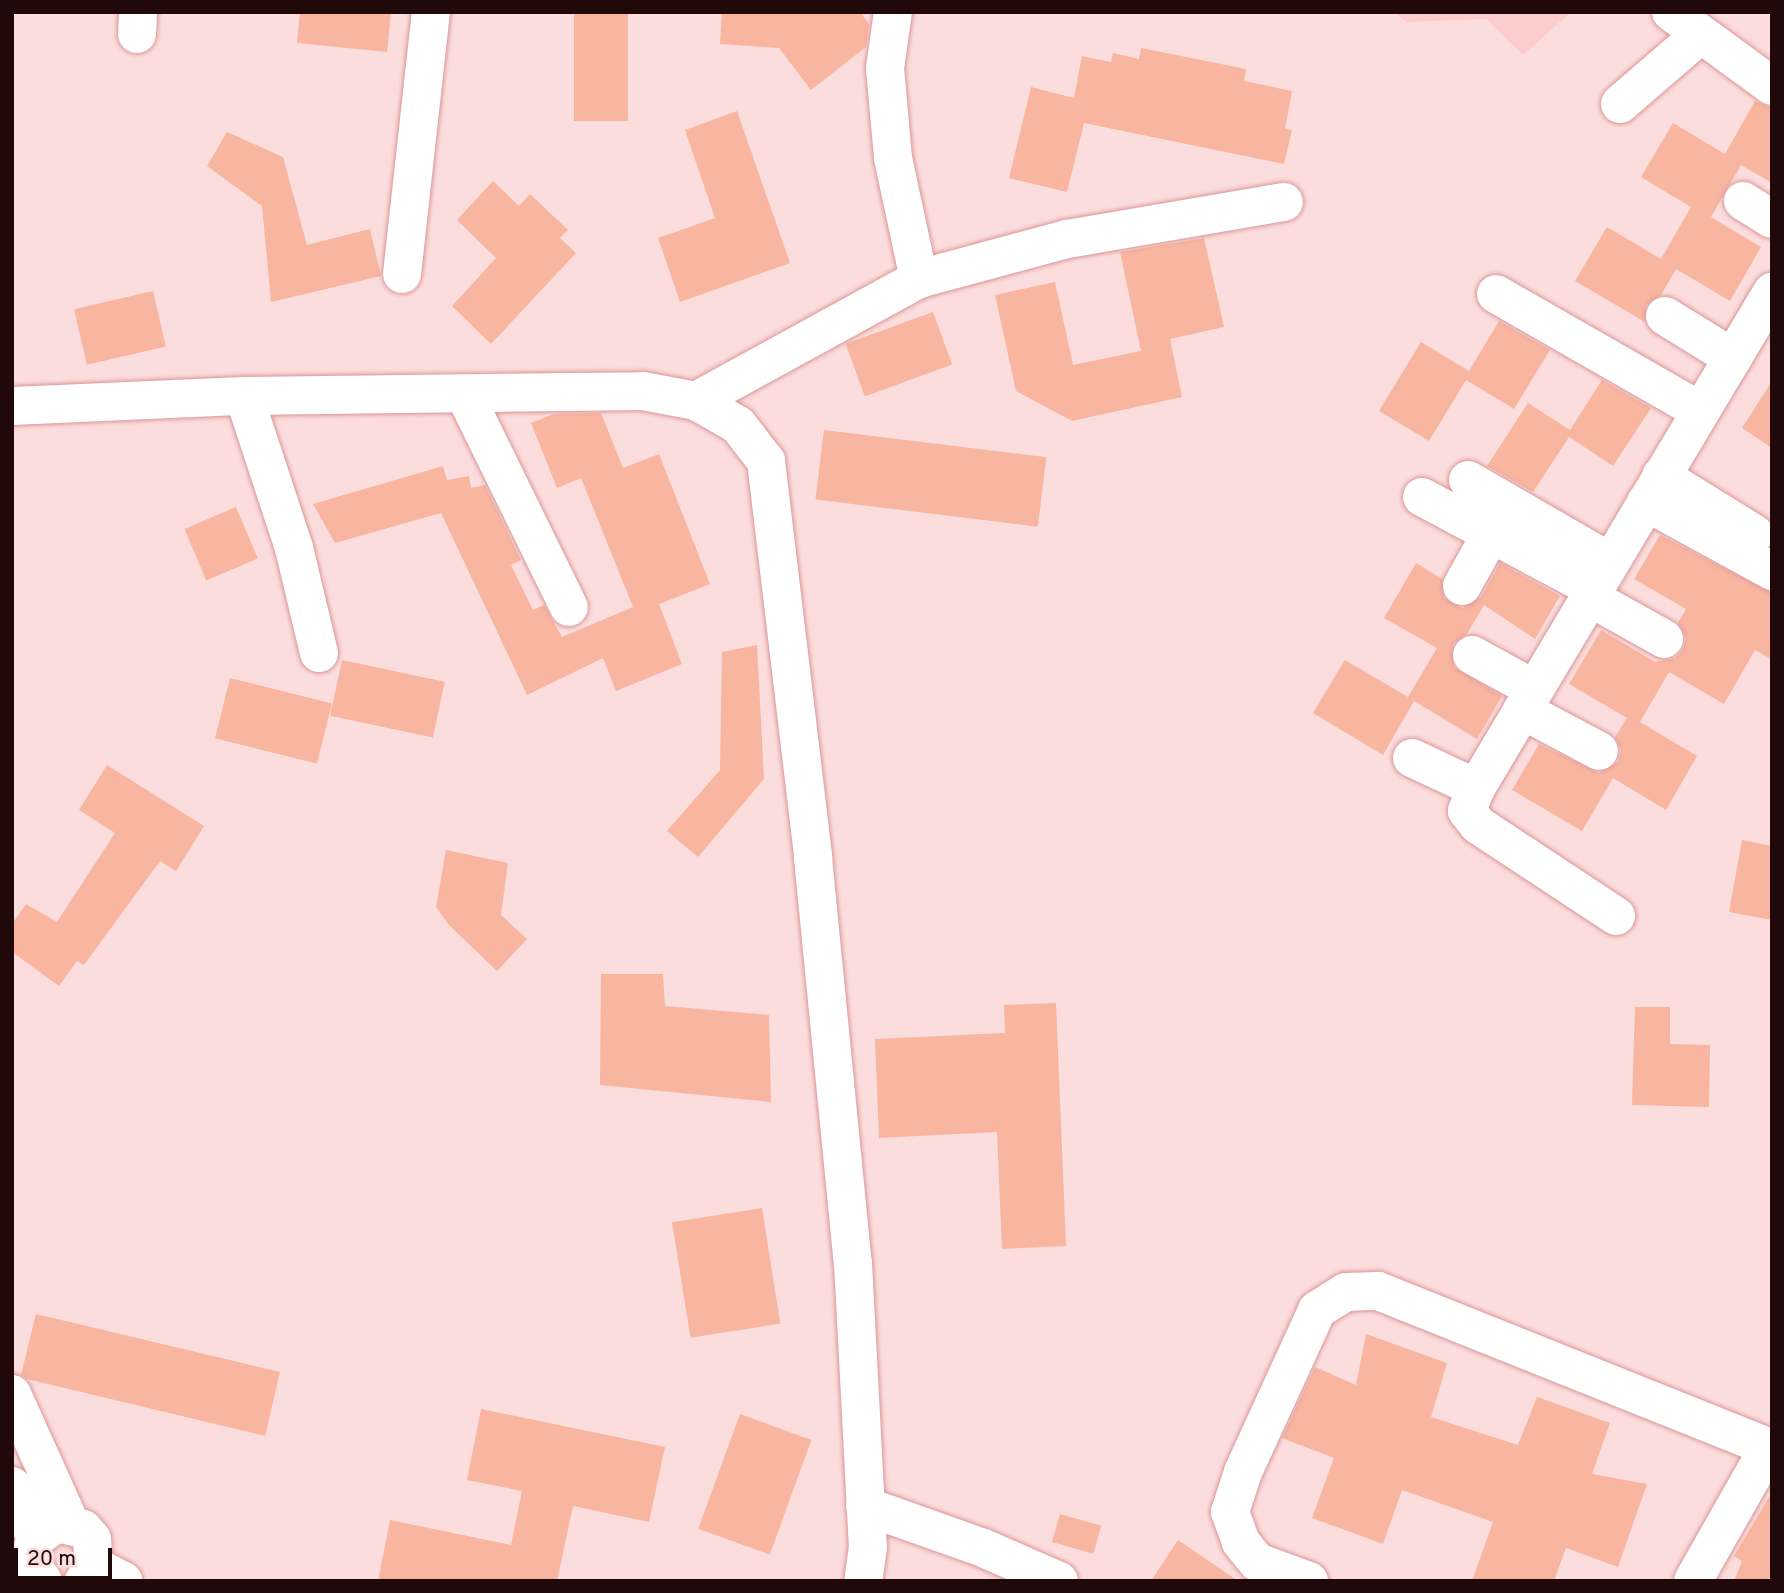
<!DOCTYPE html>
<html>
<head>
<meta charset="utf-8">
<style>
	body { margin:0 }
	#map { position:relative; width:1784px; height:1593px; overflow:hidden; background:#fcdddd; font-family:Overpass,sans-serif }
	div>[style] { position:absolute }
	.built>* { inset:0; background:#fdcccc }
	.building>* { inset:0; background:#f8b5a0; transform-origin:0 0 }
	.roads { filter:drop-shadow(0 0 2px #db9697) drop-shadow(0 0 2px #db9697) }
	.minor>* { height:38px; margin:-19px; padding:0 19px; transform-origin:19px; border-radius:19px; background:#fff }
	span { translate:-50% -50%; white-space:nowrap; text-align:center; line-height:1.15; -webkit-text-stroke:5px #fcdddd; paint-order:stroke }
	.frame { position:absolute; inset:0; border:14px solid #21090a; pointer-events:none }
	.scale { position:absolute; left:14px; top:1548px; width:98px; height:32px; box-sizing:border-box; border:4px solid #21090a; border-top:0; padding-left:9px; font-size:21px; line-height:24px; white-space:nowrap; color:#21090a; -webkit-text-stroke:5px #fcdddd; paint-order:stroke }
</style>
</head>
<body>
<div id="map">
	<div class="built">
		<div style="clip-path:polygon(1395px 12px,1571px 12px,1523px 55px,1486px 19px,1406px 22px)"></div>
	</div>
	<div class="building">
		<div style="clip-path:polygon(300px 12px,391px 12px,387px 52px,297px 43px)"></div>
		<div style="left:574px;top:12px;width:54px;height:109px"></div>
		<div style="clip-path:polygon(722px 12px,860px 12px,869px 24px,866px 47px,811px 90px,779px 48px,720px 44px)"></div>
		<div style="clip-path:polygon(1141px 48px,1246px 69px,1244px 81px,1292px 91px,1285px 129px,1292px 130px,1284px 164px,1084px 123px,1067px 192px,1009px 178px,1031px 87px,1074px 98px,1082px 56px,1111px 62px,1113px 53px,1139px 59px)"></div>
		<div style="clip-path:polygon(1755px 101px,1772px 108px,1772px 183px,1741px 165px,1711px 217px,1761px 247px,1730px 301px,1676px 269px,1661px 295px,1646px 305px,1645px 322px,1575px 281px,1607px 227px,1661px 259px,1691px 207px,1641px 177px,1673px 123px,1725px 154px)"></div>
		<div style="clip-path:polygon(737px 111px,790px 263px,680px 302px,658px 238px,715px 218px,685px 130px)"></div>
		<div style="clip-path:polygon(227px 132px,283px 157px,307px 245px,370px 229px,381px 276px,271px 302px,262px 206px,207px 166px)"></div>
		<div style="clip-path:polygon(493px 181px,519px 206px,530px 194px,568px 230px,560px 238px,576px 253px,491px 344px,452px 306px,496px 258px,457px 220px)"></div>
		<div style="clip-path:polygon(1204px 238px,1224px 327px,1170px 339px,1182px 397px,1072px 421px,1016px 391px,995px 295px,1055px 282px,1073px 365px,1141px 351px,1120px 252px)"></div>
		<div style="left:153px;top:291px;width:57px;height:81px;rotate:77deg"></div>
		<div style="left:933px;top:312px;width:56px;height:93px;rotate:70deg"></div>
		<div style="clip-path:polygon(1499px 321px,1550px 350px,1514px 409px,1466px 380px,1429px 441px,1379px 411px,1421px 342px,1469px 371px)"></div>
		<div style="clip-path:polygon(1602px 380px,1651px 408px,1613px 466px,1569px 437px,1533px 492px,1487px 466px,1528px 403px,1570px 430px)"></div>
		<div style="clip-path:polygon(1772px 381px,1772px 448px,1742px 428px)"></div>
		<div style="clip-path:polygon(601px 413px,623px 468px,659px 454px,710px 584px,659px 604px,682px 664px,616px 691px,603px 658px,527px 695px,441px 513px,335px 543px,313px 504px,443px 466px,447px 480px,469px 476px,471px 488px,485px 485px,521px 560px,511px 565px,533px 610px,544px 605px,562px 637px,633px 607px,581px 478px,557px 488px,531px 423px,554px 414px)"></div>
		<div style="left:824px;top:430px;width:224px;height:70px;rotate:7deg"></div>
		<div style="left:236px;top:507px;width:56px;height:56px;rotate:67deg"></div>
		<div style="clip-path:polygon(1660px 535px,1772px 593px,1772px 660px,1755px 650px,1724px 704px,1669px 672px,1640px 722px,1697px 756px,1666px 810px,1613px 778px,1582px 831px,1512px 790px,1539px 744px,1599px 773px,1618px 762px,1621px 750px,1615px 737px,1627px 718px,1569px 684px,1601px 630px,1655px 662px,1675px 658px,1683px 650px,1686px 638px,1678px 623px,1686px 609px,1634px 579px)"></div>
		<div style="clip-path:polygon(1416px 563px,1442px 579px,1444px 598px,1462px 608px,1481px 597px,1500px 563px,1560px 596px,1535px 639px,1484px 605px,1467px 634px,1453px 644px,1454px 667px,1502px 696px,1477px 739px,1414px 701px,1383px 755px,1313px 713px,1345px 660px,1408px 697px,1437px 648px,1384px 618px)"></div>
		<div style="clip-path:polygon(757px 645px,764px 779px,698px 857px,667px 831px,720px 770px,722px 652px)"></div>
		<div style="left:342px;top:660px;width:105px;height:57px;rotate:12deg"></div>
		<div style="left:230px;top:678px;width:105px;height:62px;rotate:14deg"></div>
		<div style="clip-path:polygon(107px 765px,204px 826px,176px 871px,160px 861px,84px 965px,77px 961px,59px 986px,12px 952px,12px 924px,26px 904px,57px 922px,115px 833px,79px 810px)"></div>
		<div style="clip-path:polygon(1742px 840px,1772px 846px,1772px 920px,1729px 912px)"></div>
		<div style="clip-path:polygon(446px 850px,508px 863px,501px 915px,527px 939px,497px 971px,449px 925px,436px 907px)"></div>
		<div style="clip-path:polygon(601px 974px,663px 974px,665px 1006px,769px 1015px,771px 1102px,600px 1085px)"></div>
		<div style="clip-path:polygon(1056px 1003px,1066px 1246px,1002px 1249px,997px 1132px,879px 1138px,875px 1039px,1005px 1033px,1004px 1005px)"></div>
		<div style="clip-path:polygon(1635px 1007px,1670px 1007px,1670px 1044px,1710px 1045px,1709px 1107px,1632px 1105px)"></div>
		<div style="left:762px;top:1208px;width:117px;height:91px;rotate:81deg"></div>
		<div style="clip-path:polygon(36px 1314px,280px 1372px,265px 1436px,27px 1379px,21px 1375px)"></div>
		<div style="clip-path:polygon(1366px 1334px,1447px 1363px,1431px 1417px,1518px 1445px,1537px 1397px,1610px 1423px,1592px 1474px,1647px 1484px,1618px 1567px,1566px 1548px,1554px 1581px,1472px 1581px,1493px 1522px,1402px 1490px,1383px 1544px,1312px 1518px,1334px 1458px,1282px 1438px,1315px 1367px,1356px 1385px)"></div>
		<div style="clip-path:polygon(481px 1409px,665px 1447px,649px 1522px,573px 1506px,557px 1581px,378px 1581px,390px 1520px,511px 1545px,522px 1491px,467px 1480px)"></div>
		<div style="left:740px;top:1414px;width:76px;height:122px;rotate:20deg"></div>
		<div style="clip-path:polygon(1772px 1492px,1772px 1581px,1734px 1581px,1742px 1561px,1734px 1556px)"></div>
		<div style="left:1060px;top:1514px;width:43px;height:29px;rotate:16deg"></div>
		<div style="clip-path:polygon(1178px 1540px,1238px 1581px,1151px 1581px)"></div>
	</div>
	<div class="roads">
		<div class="minor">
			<div style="left:893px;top:12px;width:57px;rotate:98.1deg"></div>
			<div style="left:885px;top:68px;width:90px;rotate:84.9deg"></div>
			<div style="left:893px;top:158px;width:124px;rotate:77.9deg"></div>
			<div style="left:1671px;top:12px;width:125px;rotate:36.2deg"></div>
			<div style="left:137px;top:34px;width:22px;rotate:-87deg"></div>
			<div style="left:1620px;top:104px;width:106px;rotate:-40.8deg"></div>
			<div style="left:1743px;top:201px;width:34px;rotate:32deg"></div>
			<div style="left:402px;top:274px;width:264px;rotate:-83.7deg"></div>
			<div style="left:1496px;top:294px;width:235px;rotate:29.8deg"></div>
			<div style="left:1665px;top:316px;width:80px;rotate:31.7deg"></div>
			<div style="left:465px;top:395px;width:236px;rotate:63.9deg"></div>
			<div style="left:244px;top:396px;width:160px;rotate:71.8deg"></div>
			<div style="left:294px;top:548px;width:108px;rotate:76.6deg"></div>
			<div style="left:696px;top:401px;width:254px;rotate:-28.7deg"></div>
			<div style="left:919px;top:279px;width:153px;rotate:-15.1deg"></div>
			<div style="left:1067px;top:239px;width:220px;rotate:-9.7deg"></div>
			<div style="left:12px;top:406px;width:232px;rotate:-2.5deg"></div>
			<div style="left:244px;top:396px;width:399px;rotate:-0.7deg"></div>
			<div style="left:643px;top:391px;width:54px;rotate:10.7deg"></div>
			<div style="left:696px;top:401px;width:48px;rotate:29.7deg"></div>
			<div style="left:738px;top:425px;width:46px;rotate:52.1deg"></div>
			<div style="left:766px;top:461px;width:400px;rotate:83.2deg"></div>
			<div style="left:813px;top:858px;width:407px;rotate:84.4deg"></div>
			<div style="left:853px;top:1263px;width:284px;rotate:87deg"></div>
			<div style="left:868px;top:1547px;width:34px;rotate:98deg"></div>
			<div style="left:1661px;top:476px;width:110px;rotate:31.7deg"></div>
			<div style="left:1468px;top:480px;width:164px;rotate:30deg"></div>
			<div style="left:1422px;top:497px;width:195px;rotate:28.1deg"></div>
			<div style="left:1646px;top:502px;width:144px;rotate:28.7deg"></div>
			<div style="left:1462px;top:586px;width:60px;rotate:-60.9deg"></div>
			<div style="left:1589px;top:597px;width:86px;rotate:29.2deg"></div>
			<div style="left:1472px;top:655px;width:71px;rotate:28.7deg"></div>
			<div style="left:1522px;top:710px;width:87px;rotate:28deg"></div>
			<div style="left:1412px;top:758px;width:71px;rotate:25.1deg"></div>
			<div style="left:1616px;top:916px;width:165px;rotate:-146.6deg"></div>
			<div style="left:1478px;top:825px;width:18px;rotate:-128deg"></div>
			<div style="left:1467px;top:811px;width:25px;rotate:-69deg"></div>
			<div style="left:1476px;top:788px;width:578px;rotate:-59.17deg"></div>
			<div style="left:12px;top:1394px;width:141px;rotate:65.8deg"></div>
			<div style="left:12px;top:1486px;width:57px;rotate:65.2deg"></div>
			<div style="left:865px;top:1506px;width:123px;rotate:19.5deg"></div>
			<div style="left:981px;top:1547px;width:85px;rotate:23.6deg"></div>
			<div style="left:94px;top:1566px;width:33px;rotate:27deg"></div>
			<div style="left:43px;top:1581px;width:16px;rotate:-125deg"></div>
			<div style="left:34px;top:1568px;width:15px;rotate:-101deg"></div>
			<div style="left:31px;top:1553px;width:16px;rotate:-72deg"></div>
			<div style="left:36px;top:1538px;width:26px;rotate:-36deg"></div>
			<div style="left:57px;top:1523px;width:27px;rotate:13deg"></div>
			<div style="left:83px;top:1529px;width:13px;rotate:48deg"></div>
			<div style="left:92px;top:1539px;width:27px;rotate:86deg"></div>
			<div style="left:94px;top:1566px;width:18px;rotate:124deg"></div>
			<div style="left:1309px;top:1581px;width:55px;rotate:-159.9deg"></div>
			<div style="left:1257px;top:1562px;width:26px;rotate:-129deg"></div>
			<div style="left:1241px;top:1542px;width:32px;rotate:-110deg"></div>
			<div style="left:1230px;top:1512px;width:42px;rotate:-72deg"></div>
			<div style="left:1243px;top:1472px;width:178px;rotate:-65.4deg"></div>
			<div style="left:1317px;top:1310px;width:34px;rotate:-32deg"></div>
			<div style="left:1346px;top:1292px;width:32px;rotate:-2deg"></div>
			<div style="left:1378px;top:1291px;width:421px;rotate:21.8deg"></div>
			<div style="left:1769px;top:1447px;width:154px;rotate:119.6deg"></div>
		</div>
	</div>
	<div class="frame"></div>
	<div class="scale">20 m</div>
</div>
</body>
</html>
